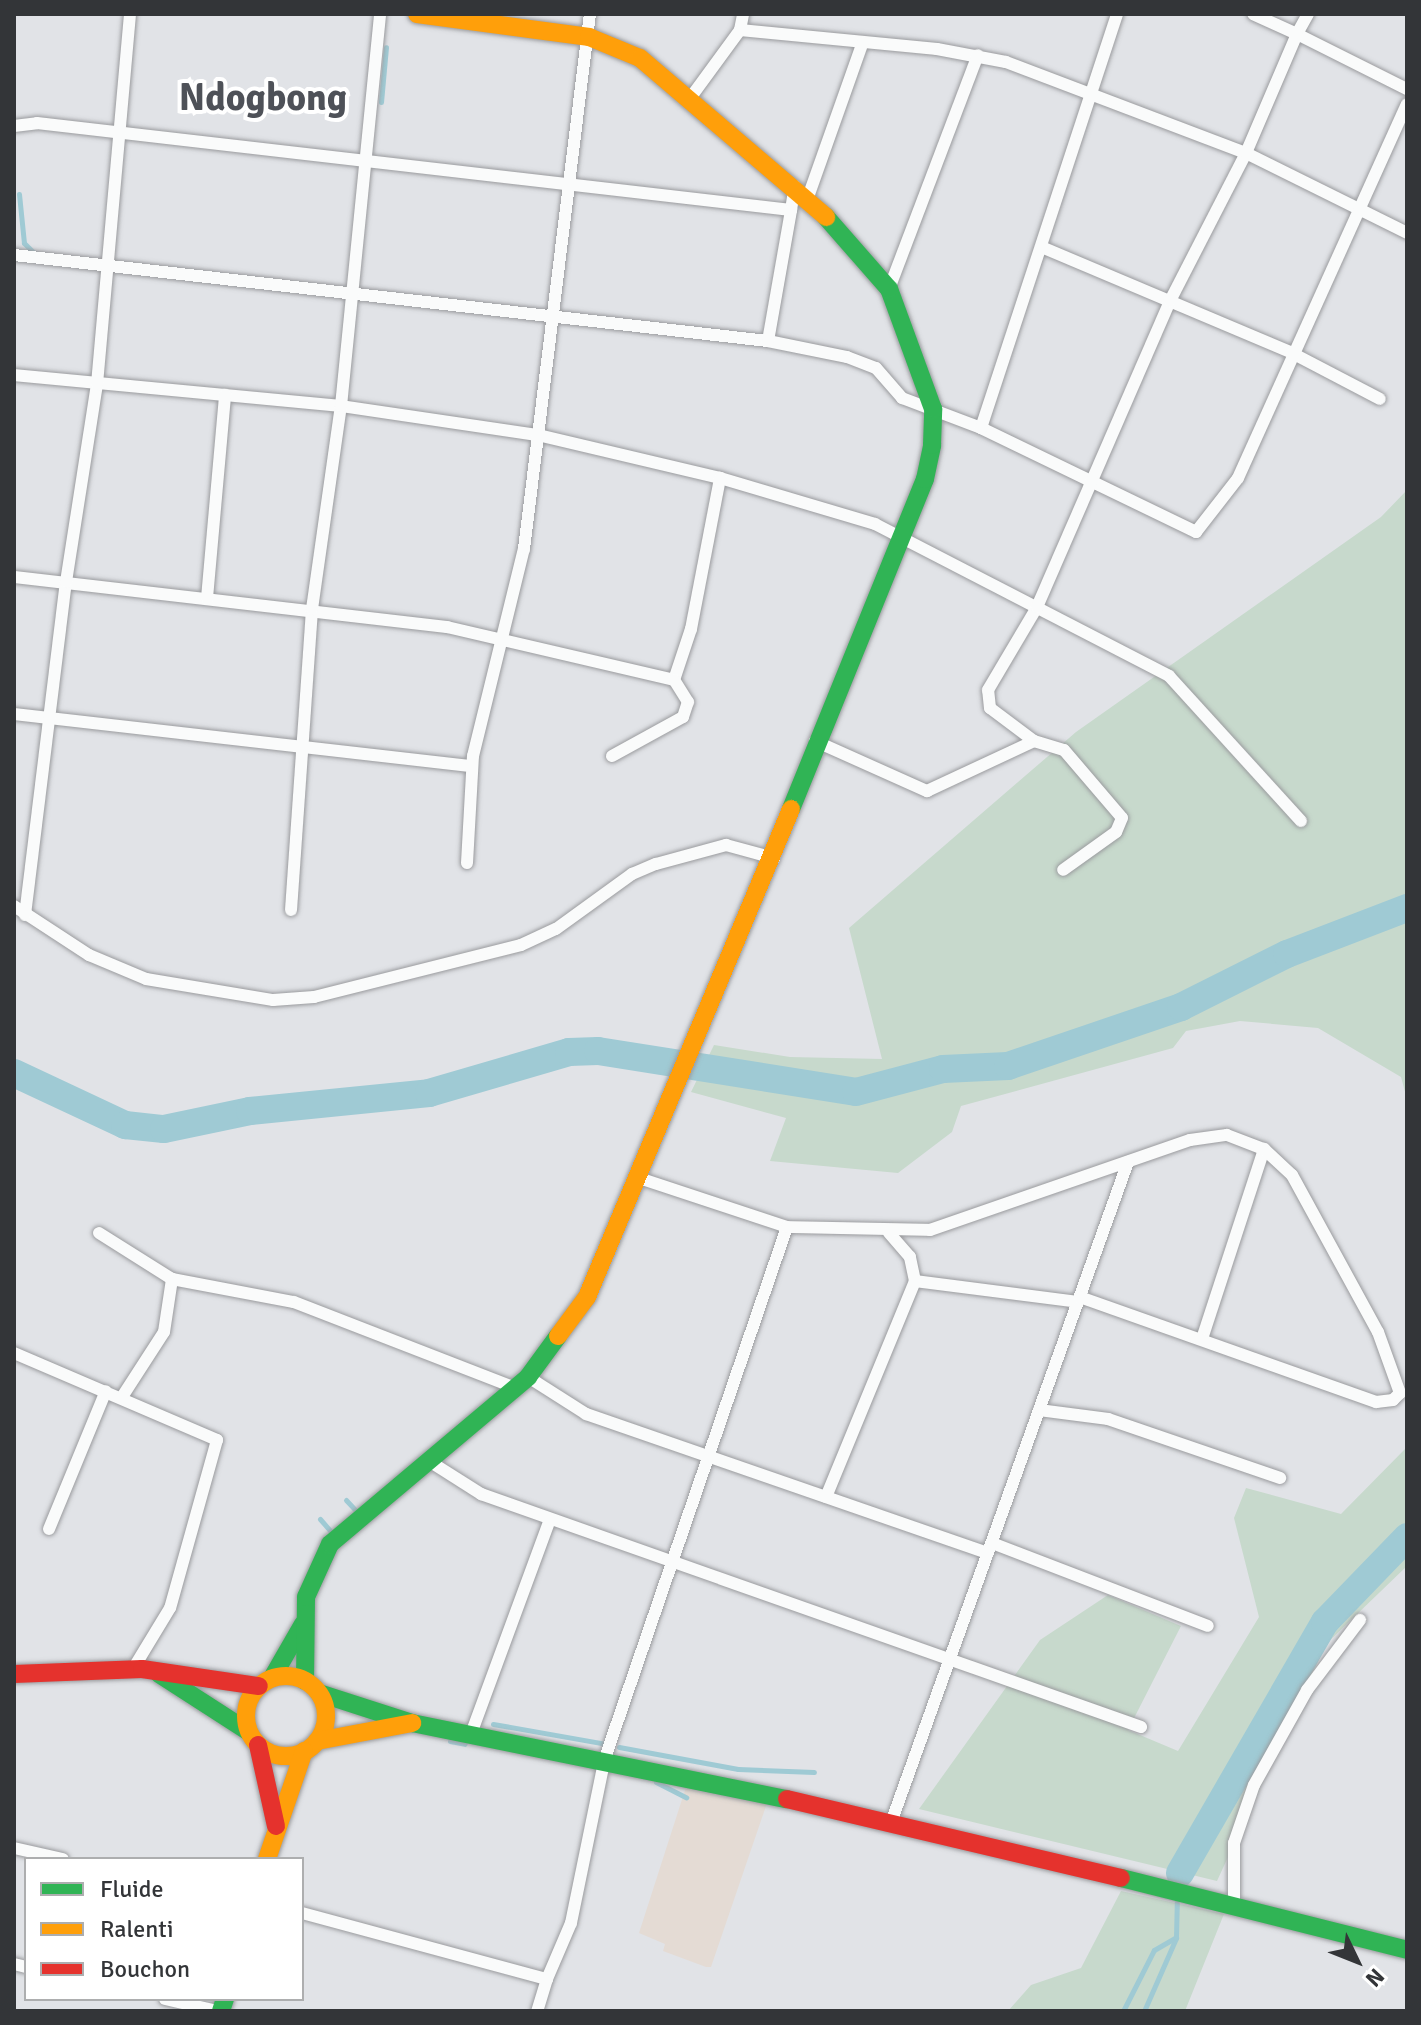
<!DOCTYPE html>
<html>
<head>
<meta charset="utf-8">
<style>
	body { margin:0 }
	#map { position:relative; width:1421px; height:2025px; overflow:hidden; background:#e1e3e7; font-family:Signika,sans-serif }
	div>[style] { position:absolute }
	.commercial>* { inset:0; background:#e4dbd4 }
	.green>* { inset:0; background:#c7d9cc }
	.stream>* { height:5px; margin:-2.5px; padding:0 2.5px; transform-origin:2.5px; border-radius:2.5px; background:#9fcad4 }
	.river>* { height:28px; margin:-14px; padding:0 14px; transform-origin:14px; border-radius:14px; background:#9fcad4 }
	.roads { filter:drop-shadow(0 0 2px #9a9b9e) drop-shadow(0 0 2px #9a9b9e) }
	.street>* { height:12px; margin:-6px; padding:0 6px; transform-origin:6px; border-radius:6px; background:#fafbfb }
	.fast>* { height:18px; margin:-9px; padding:0 9px; transform-origin:9px; border-radius:9px; background:#30b455 }
	.slow>* { height:18px; margin:-9px; padding:0 9px; transform-origin:9px; border-radius:9px; background:#ff9f0a }
	.slow>.ring { margin:-9px; padding:0; box-sizing:content-box; background:none; border:18px solid #ff9f0a; border-radius:50% }
	.jam>* { height:18px; margin:-9px; padding:0 9px; transform-origin:9px; border-radius:9px; background:#e5322d }
	span { translate:-50% -50%; white-space:nowrap; text-align:center; line-height:1.15; -webkit-text-stroke:8px #fff; paint-order:stroke }
	.district-label { font-size:38px; color:#4e5158; font-weight:700 }
	.frame { position:absolute; inset:0; border:16px solid #333538; pointer-events:none }
	.legend { position:absolute; left:24px; top:1857px; width:280px; height:144px; box-sizing:border-box; background:#fff; border:2px solid #adaeaf; margin:0; padding:10px 14px; list-style:none; font-size:24px; color:#333538 }
	.legend li { display:flex; align-items:center; gap:16px; height:40px }
	.legend b { width:40px; border:2px solid #adaeaf }
	.north { position:absolute; left:1317px; top:1921px; width:80px; height:80px; -webkit-text-stroke:6px #fff; paint-order:stroke; rotate:133deg; font-size:22px; font-weight:700; line-height:32px; text-align:center; color:#333538 }
	.north::after { content:''; display:block; margin:auto; width:28px; height:36px; background:#333538; clip-path:polygon(50% 0,100% 100%,50% 72%,0 100%) }
</style>
</head>
<body>
<div id="map">
	<div class="commercial">
		<div style="clip-path:polygon(686px 1787px,767px 1803px,711px 1967px,706px 1967px,663px 1951px,665px 1944px,639px 1933px)"></div>
	</div>
	<div class="green">
		<div style="clip-path:polygon(1407px 490px,1407px 1099px,1401px 1077px,1318px 1028px,1240px 1021px,1186px 1031px,1173px 1048px,961px 1106px,952px 1132px,898px 1173px,770px 1161px,786px 1118px,691px 1092px,714px 1045px,790px 1057px,882px 1059px,849px 928px,1076px 732px,1381px 517px)"></div>
		<div style="clip-path:polygon(1407px 1447px,1407px 1566px,1326px 1644px,1217px 1881px,919px 1809px,1040px 1640px,1108px 1595px,1181px 1626px,1128px 1730px,1178px 1751px,1259px 1617px,1234px 1518px,1246px 1488px,1341px 1514px)"></div>
		<div style="clip-path:polygon(1121px 1891px,1224px 1914px,1185px 2011px,1008px 2011px,1031px 1985px,1081px 1968px)"></div>
	</div>
	<div class="stream">
		<div style="left:381px;top:102px;width:55px;rotate:-84.8deg"></div>
		<div style="left:19px;top:194px;width:49px;rotate:84.2deg"></div>
		<div style="left:24px;top:243px;width:16px;rotate:45deg"></div>
		<div style="left:346px;top:1500px;width:19px;rotate:47deg"></div>
		<div style="left:320px;top:1519px;width:23px;rotate:49deg"></div>
		<div style="left:493px;top:1724px;width:116px;rotate:10deg"></div>
		<div style="left:450px;top:1741px;width:15px;rotate:11deg"></div>
		<div style="left:619px;top:1747px;width:121px;rotate:10.5deg"></div>
		<div style="left:738px;top:1769px;width:76px;rotate:2.3deg"></div>
		<div style="left:656px;top:1782px;width:34px;rotate:27deg"></div>
		<div style="left:1178px;top:1886px;width:13px;rotate:-81deg"></div>
		<div style="left:1123px;top:2011px;width:68px;rotate:-63.1deg"></div>
		<div style="left:1154px;top:1950px;width:24px;rotate:-30deg"></div>
		<div style="left:1144px;top:2011px;width:80px;rotate:-66.3deg"></div>
		<div style="left:1176px;top:1938px;width:43px;rotate:-88.7deg"></div>
	</div>
	<div class="river">
		<div style="left:14px;top:1073px;width:123px;rotate:25.1deg"></div>
		<div style="left:125px;top:1125px;width:39px;rotate:6deg"></div>
		<div style="left:164px;top:1129px;width:88px;rotate:-11.8deg"></div>
		<div style="left:250px;top:1111px;width:180px;rotate:-5.7deg"></div>
		<div style="left:429px;top:1093px;width:146px;rotate:-16.3deg"></div>
		<div style="left:569px;top:1052px;width:29px;rotate:-2deg"></div>
		<div style="left:598px;top:1051px;width:261px;rotate:9deg"></div>
		<div style="left:856px;top:1092px;width:90px;rotate:-14.8deg"></div>
		<div style="left:943px;top:1069px;width:65px;rotate:-2.6deg"></div>
		<div style="left:1008px;top:1066px;width:183px;rotate:-18.8deg"></div>
		<div style="left:1181px;top:1007px;width:119px;rotate:-26.6deg"></div>
		<div style="left:1287px;top:954px;width:129px;rotate:-21deg"></div>
		<div style="left:1180px;top:1873px;width:290px;rotate:-60deg"></div>
		<div style="left:1325px;top:1622px;width:118px;rotate:-46deg"></div>
	</div>
	<div class="roads">
		<div class="street">
			<div style="left:1308px;top:14px;width:23px;rotate:119deg"></div>
			<div style="left:1297px;top:34px;width:123px;rotate:26.6deg"></div>
			<div style="left:740px;top:30px;width:198px;rotate:5.5deg"></div>
			<div style="left:937px;top:49px;width:70px;rotate:10.7deg"></div>
			<div style="left:1006px;top:62px;width:257px;rotate:20.8deg"></div>
			<div style="left:1246px;top:153px;width:180px;rotate:26.4deg"></div>
			<div style="left:691px;top:97px;width:83px;rotate:-53.8deg"></div>
			<div style="left:740px;top:30px;width:16px;rotate:-79deg"></div>
			<div style="left:14px;top:126px;width:23px;rotate:-7deg"></div>
			<div style="left:37px;top:123px;width:759px;rotate:6.58deg"></div>
			<div style="left:791px;top:210px;width:24px;rotate:-81deg"></div>
			<div style="left:808px;top:197px;width:164px;rotate:-70.5deg"></div>
			<div style="left:1044px;top:248px;width:269px;rotate:22.9deg"></div>
			<div style="left:1292px;top:353px;width:99px;rotate:27.6deg"></div>
			<div style="left:14px;top:255px;width:759px;rotate:6.51deg"></div>
			<div style="left:768px;top:341px;width:81px;rotate:11.4deg"></div>
			<div style="left:847px;top:357px;width:31px;rotate:21deg"></div>
			<div style="left:876px;top:368px;width:40px;rotate:49deg"></div>
			<div style="left:902px;top:398px;width:85px;rotate:20.8deg"></div>
			<div style="left:981px;top:428px;width:239px;rotate:25.8deg"></div>
			<div style="left:1196px;top:532px;width:68px;rotate:-52.1deg"></div>
			<div style="left:1238px;top:478px;width:410px;rotate:-65.7deg"></div>
			<div style="left:889px;top:289px;width:250px;rotate:-69.2deg"></div>
			<div style="left:768px;top:341px;width:133px;rotate:-80deg"></div>
			<div style="left:14px;top:375px;width:328px;rotate:5.4deg"></div>
			<div style="left:341px;top:406px;width:199px;rotate:8.4deg"></div>
			<div style="left:538px;top:435px;width:187px;rotate:13.3deg"></div>
			<div style="left:720px;top:478px;width:162px;rotate:16.5deg"></div>
			<div style="left:875px;top:524px;width:331px;rotate:27.3deg"></div>
			<div style="left:1169px;top:676px;width:196px;rotate:47.7deg"></div>
			<div style="left:981px;top:428px;width:436px;rotate:-71.8deg"></div>
			<div style="left:14px;top:577px;width:436px;rotate:6.6deg"></div>
			<div style="left:447px;top:627px;width:233px;rotate:13.1deg"></div>
			<div style="left:207px;top:598px;width:204px;rotate:-84.9deg"></div>
			<div style="left:674px;top:680px;width:54px;rotate:-71.6deg"></div>
			<div style="left:691px;top:629px;width:154px;rotate:-79.1deg"></div>
			<div style="left:14px;top:714px;width:461px;rotate:6.5deg"></div>
			<div style="left:815px;top:741px;width:123px;rotate:24.1deg"></div>
			<div style="left:927px;top:791px;width:118px;rotate:-25deg"></div>
			<div style="left:1034px;top:741px;width:31px;rotate:17deg"></div>
			<div style="left:1064px;top:750px;width:89px;rotate:49.5deg"></div>
			<div style="left:1122px;top:818px;width:15px;rotate:113deg"></div>
			<div style="left:1116px;top:832px;width:65px;rotate:144.4deg"></div>
			<div style="left:1034px;top:741px;width:55px;rotate:-143.1deg"></div>
			<div style="left:990px;top:708px;width:18px;rotate:-96deg"></div>
			<div style="left:988px;top:690px;width:96px;rotate:-59.4deg"></div>
			<div style="left:1037px;top:607px;width:334px;rotate:-66.5deg"></div>
			<div style="left:1170px;top:301px;width:166px;rotate:-62.8deg"></div>
			<div style="left:1246px;top:153px;width:129px;rotate:-66.8deg"></div>
			<div style="left:1297px;top:34px;width:48px;rotate:-155.6deg"></div>
			<div style="left:612px;top:756px;width:81px;rotate:-28.8deg"></div>
			<div style="left:683px;top:717px;width:16px;rotate:-72deg"></div>
			<div style="left:688px;top:702px;width:26px;rotate:-122deg"></div>
			<div style="left:467px;top:863px;width:107px;rotate:-86.8deg"></div>
			<div style="left:473px;top:756px;width:213px;rotate:-76.2deg"></div>
			<div style="left:524px;top:549px;width:539px;rotate:-82.97deg"></div>
			<div style="left:14px;top:906px;width:90px;rotate:33.2deg"></div>
			<div style="left:89px;top:955px;width:62px;rotate:22.8deg"></div>
			<div style="left:146px;top:979px;width:129px;rotate:9.4deg"></div>
			<div style="left:273px;top:1000px;width:41px;rotate:-4.2deg"></div>
			<div style="left:314px;top:997px;width:213px;rotate:-14.1deg"></div>
			<div style="left:521px;top:945px;width:38px;rotate:-25deg"></div>
			<div style="left:556px;top:929px;width:94px;rotate:-35.9deg"></div>
			<div style="left:632px;top:874px;width:26px;rotate:-23deg"></div>
			<div style="left:656px;top:864px;width:73px;rotate:-15.2deg"></div>
			<div style="left:726px;top:845px;width:50px;rotate:15.2deg"></div>
			<div style="left:291px;top:910px;width:302px;rotate:-86deg"></div>
			<div style="left:312px;top:609px;width:205px;rotate:-81.9deg"></div>
			<div style="left:341px;top:406px;width:394px;rotate:-84.3deg"></div>
			<div style="left:25px;top:915px;width:336px;rotate:-83deg"></div>
			<div style="left:66px;top:582px;width:200px;rotate:-81.1deg"></div>
			<div style="left:97px;top:384px;width:371px;rotate:-84.9deg"></div>
			<div style="left:639px;top:1178px;width:156px;rotate:18.3deg"></div>
			<div style="left:99px;top:1233px;width:86px;rotate:32.2deg"></div>
			<div style="left:172px;top:1279px;width:124px;rotate:10.7deg"></div>
			<div style="left:294px;top:1302px;width:238px;rotate:21.2deg"></div>
			<div style="left:915px;top:1281px;width:164px;rotate:7.3deg"></div>
			<div style="left:1202px;top:1339px;width:200px;rotate:-71.9deg"></div>
			<div style="left:14px;top:1353px;width:221px;rotate:23.2deg"></div>
			<div style="left:217px;top:1440px;width:174px;rotate:105.6deg"></div>
			<div style="left:170px;top:1608px;width:71px;rotate:121.2deg"></div>
			<div style="left:528px;top:1377px;width:69px;rotate:32.5deg"></div>
			<div style="left:586px;top:1414px;width:425px;rotate:19.1deg"></div>
			<div style="left:122px;top:1397px;width:77px;rotate:-57.1deg"></div>
			<div style="left:164px;top:1332px;width:54px;rotate:-81.4deg"></div>
			<div style="left:1039px;top:1410px;width:70px;rotate:7.4deg"></div>
			<div style="left:1108px;top:1419px;width:182px;rotate:18.9deg"></div>
			<div style="left:429px;top:1461px;width:62px;rotate:32.4deg"></div>
			<div style="left:481px;top:1494px;width:700px;rotate:19.44deg"></div>
			<div style="left:826px;top:1497px;width:234px;rotate:-67.6deg"></div>
			<div style="left:915px;top:1281px;width:25px;rotate:-102deg"></div>
			<div style="left:910px;top:1257px;width:32px;rotate:-131deg"></div>
			<div style="left:49px;top:1529px;width:149px;rotate:-67.6deg"></div>
			<div style="left:992px;top:1543px;width:231px;rotate:21deg"></div>
			<div style="left:471px;top:1734px;width:229px;rotate:-69.8deg"></div>
			<div style="left:892px;top:1820px;width:699px;rotate:-70.27deg"></div>
			<div style="left:14px;top:1848px;width:50px;rotate:12.7deg"></div>
			<div style="left:1234px;top:1904px;width:61px;rotate:-90deg"></div>
			<div style="left:1234px;top:1843px;width:61px;rotate:-71deg"></div>
			<div style="left:1254px;top:1785px;width:109px;rotate:-60.8deg"></div>
			<div style="left:1307px;top:1690px;width:88px;rotate:-52.9deg"></div>
			<div style="left:302px;top:1913px;width:254px;rotate:15.1deg"></div>
			<div style="left:547px;top:1979px;width:34px;rotate:107deg"></div>
			<div style="left:14px;top:1964px;width:12px;rotate:14deg"></div>
			<div style="left:547px;top:1979px;width:61px;rotate:-66.8deg"></div>
			<div style="left:571px;top:1923px;width:168px;rotate:-78.4deg"></div>
			<div style="left:605px;top:1758px;width:561px;rotate:-71.08deg"></div>
			<div style="left:787px;top:1227px;width:143px;rotate:1.2deg"></div>
			<div style="left:930px;top:1230px;width:275px;rotate:-19.1deg"></div>
			<div style="left:1190px;top:1140px;width:37px;rotate:-8deg"></div>
			<div style="left:1227px;top:1135px;width:40px;rotate:21deg"></div>
			<div style="left:1264px;top:1149px;width:38px;rotate:43deg"></div>
			<div style="left:1292px;top:1175px;width:179px;rotate:61.3deg"></div>
			<div style="left:1378px;top:1332px;width:65px;rotate:70.2deg"></div>
			<div style="left:1400px;top:1393px;width:10px;rotate:135deg"></div>
			<div style="left:1393px;top:1400px;width:17px;rotate:173deg"></div>
			<div style="left:1376px;top:1402px;width:314px;rotate:-160.5deg"></div>
			<div style="left:165px;top:1999px;width:53px;rotate:13deg"></div>
		</div>
		<div class="fast">
			<div style="left:791px;top:809px;width:356px;rotate:-67.9deg"></div>
			<div style="left:925px;top:479px;width:35px;rotate:-78deg"></div>
			<div style="left:932px;top:445px;width:36px;rotate:-88deg"></div>
			<div style="left:933px;top:409px;width:128px;rotate:-110.1deg"></div>
			<div style="left:889px;top:289px;width:96px;rotate:-131.2deg"></div>
			<div style="left:159px;top:1674px;width:107px;rotate:32.8deg"></div>
			<div style="left:272px;top:1678px;width:62px;rotate:-60.1deg"></div>
			<div style="left:305px;top:1681px;width:84px;rotate:-89.3deg"></div>
			<div style="left:306px;top:1597px;width:58px;rotate:-65.6deg"></div>
			<div style="left:330px;top:1544px;width:259px;rotate:-40.1deg"></div>
			<div style="left:528px;top:1377px;width:51px;rotate:-53.8deg"></div>
			<div style="left:319px;top:1693px;width:98px;rotate:17.9deg"></div>
			<div style="left:412px;top:1723px;width:383px;rotate:11.5deg"></div>
			<div style="left:1121px;top:1878px;width:295px;rotate:14.1deg"></div>
			<div style="left:221px;top:2011px;width:13px;rotate:-72deg"></div>
		</div>
		<div class="slow">
			<div style="left:417px;top:14px;width:174px;rotate:7.6deg"></div>
			<div style="left:589px;top:37px;width:55px;rotate:22.4deg"></div>
			<div style="left:640px;top:58px;width:245px;rotate:40.5deg"></div>
			<div style="left:558px;top:1336px;width:49px;rotate:-53.4deg"></div>
			<div style="left:587px;top:1297px;width:529px;rotate:-67.31deg"></div>
			<div class="ring" style="left:246px;top:1676px;width:62px;height:62px"></div>
			<div style="left:317px;top:1741px;width:97px;rotate:-10.7deg"></div>
			<div style="left:267px;top:1859px;width:114px;rotate:-71.1deg"></div>
		</div>
		<div class="jam">
			<div style="left:14px;top:1674px;width:128px;rotate:-2.2deg"></div>
			<div style="left:142px;top:1669px;width:118px;rotate:8.3deg"></div>
			<div style="left:258px;top:1745px;width:83px;rotate:77.5deg"></div>
			<div style="left:787px;top:1799px;width:343px;rotate:13.3deg"></div>
		</div>
	</div>
	<div class="district-label">
		<span style="left:263px;top:98px">Ndogbong</span>
	</div>
	<div class="frame"></div>
	<ul class="legend">
	<li><b style="height:10px;background:#30b455"></b>Fluide</li>
	<li><b style="height:10px;background:#ff9f0a"></b>Ralenti</li>
	<li><b style="height:10px;background:#e5322d"></b>Bouchon</li>
	</ul>
	<div class="north">N</div>
</div>
</body>
</html>
